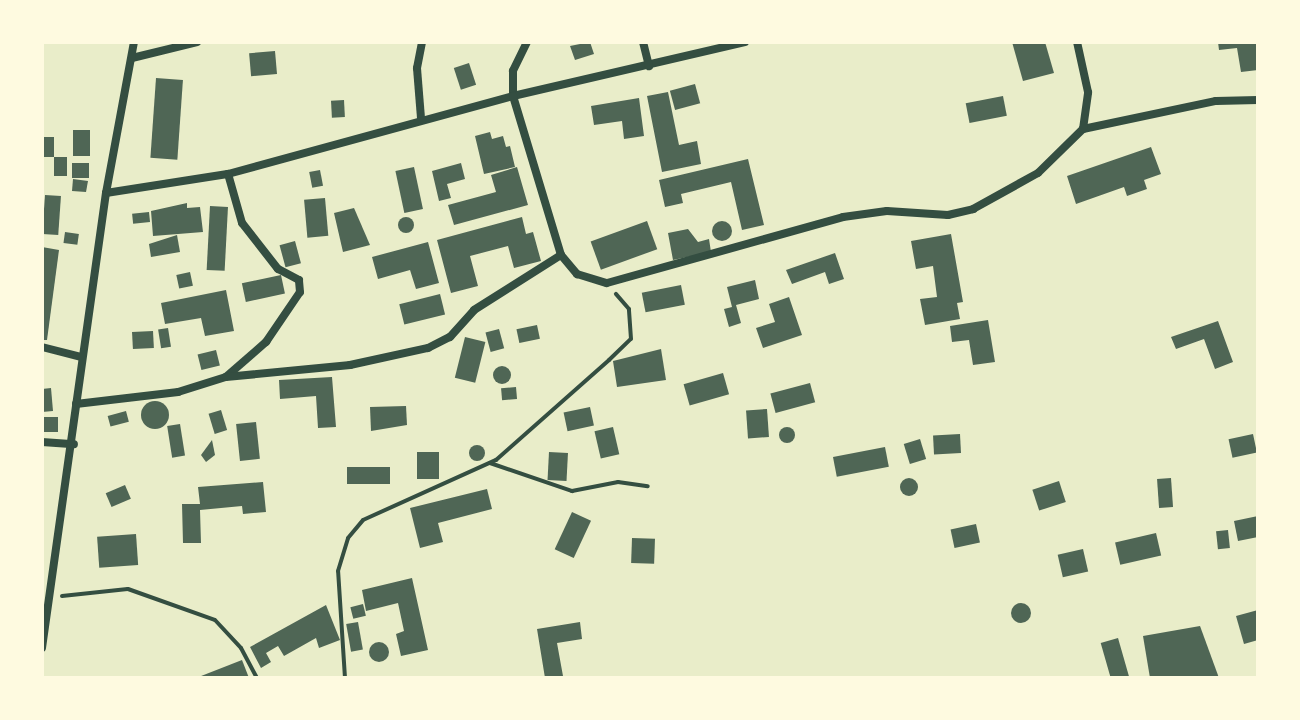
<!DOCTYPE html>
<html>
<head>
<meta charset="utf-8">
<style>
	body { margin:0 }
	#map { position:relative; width:1300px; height:720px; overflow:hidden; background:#e9edc9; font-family:"Golos Text",sans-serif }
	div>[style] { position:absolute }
	.building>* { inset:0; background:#4f6655; transform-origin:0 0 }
	.round { border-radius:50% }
	.path>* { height:4px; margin:-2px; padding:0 2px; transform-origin:2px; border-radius:2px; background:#344e41 }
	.minor>* { height:8px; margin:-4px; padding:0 4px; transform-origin:4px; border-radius:4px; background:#344e41 }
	span { translate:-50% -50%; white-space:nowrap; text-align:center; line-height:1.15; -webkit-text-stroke:6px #fefae0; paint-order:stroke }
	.frame { position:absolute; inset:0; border:44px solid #fefae0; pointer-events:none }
</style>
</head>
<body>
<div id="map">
	<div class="building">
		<div style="clip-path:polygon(590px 42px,594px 54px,575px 60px,570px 46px)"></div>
		<div style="clip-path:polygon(1012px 42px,1045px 42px,1054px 73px,1023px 81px)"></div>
		<div style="clip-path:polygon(1218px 42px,1258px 42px,1258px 70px,1241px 72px,1237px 48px,1219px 50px)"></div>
		<div style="left:275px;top:51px;width:23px;height:26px;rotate:85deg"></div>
		<div style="left:469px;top:63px;width:23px;height:16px;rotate:72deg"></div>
		<div style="left:156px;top:78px;width:27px;height:80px;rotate:4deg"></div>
		<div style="left:695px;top:84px;width:20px;height:26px;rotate:75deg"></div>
		<div style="clip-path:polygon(668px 92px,679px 145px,697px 141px,701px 164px,662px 172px,647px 96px)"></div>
		<div style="left:1003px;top:96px;width:20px;height:38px;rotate:79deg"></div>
		<div style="clip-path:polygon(639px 98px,644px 136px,624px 139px,622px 121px,594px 125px,591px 106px)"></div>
		<div style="left:344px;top:100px;width:17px;height:13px;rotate:87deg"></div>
		<div style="left:73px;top:130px;width:17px;height:26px"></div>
		<div style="clip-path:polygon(490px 132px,492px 139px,503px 136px,506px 147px,510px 146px,515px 167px,484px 174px,475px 136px)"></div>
		<div style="left:42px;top:137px;width:12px;height:20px"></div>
		<div style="clip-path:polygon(1151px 147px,1161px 174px,1144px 180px,1147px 189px,1127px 196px,1124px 187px,1076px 204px,1067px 176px)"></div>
		<div style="left:54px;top:157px;width:13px;height:19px"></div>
		<div style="clip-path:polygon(748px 159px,764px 225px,742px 230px,731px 182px,681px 194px,683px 203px,665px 207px,659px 180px)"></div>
		<div style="left:72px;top:163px;width:17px;height:15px"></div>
		<div style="clip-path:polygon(461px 163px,465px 179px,447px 184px,451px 198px,439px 201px,432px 171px)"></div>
		<div style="left:414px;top:167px;width:43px;height:19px;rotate:78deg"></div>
		<div style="clip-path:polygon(517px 167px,528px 205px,454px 225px,448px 205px,496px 192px,491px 175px)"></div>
		<div style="left:320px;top:170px;width:16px;height:11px;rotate:79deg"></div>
		<div style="clip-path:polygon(73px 179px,88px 181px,86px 192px,72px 191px)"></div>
		<div style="left:45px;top:195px;width:16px;height:39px;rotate:4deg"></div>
		<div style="left:325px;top:198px;width:38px;height:21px;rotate:85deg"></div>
		<div style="clip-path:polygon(187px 203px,187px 208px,200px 207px,203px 232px,153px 236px,151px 211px)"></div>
		<div style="left:210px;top:206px;width:18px;height:64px;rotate:3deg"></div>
		<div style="clip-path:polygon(354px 208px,370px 245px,343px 252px,334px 213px)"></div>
		<div style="left:149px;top:212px;width:10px;height:17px;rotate:84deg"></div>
		<div class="round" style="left:398px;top:217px;width:16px;height:16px"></div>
		<div style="clip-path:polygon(522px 217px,526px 234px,533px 232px,541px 261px,514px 268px,508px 246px,470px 256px,478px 286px,451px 293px,437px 240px)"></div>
		<div style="left:647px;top:221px;width:30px;height:60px;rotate:70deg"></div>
		<div class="round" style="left:712px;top:221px;width:20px;height:20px"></div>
		<div style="clip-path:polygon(688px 229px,698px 242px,709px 239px,711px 252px,673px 260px,668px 233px)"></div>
		<div style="left:65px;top:232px;width:14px;height:11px;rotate:8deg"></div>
		<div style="clip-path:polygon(951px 234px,963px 302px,957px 303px,960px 319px,925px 325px,920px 299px,937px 297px,933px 266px,916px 269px,911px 241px)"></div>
		<div style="clip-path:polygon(177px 235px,180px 252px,151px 257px,149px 244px)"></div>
		<div style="left:295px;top:241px;width:23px;height:16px;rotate:75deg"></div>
		<div style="clip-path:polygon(428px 242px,439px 283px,416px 289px,410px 270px,378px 279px,372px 257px)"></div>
		<div style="clip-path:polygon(42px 247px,59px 250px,47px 340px,42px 340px)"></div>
		<div style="clip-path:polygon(835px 253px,844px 279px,829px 284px,825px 272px,792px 284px,786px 270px)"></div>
		<div style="left:190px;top:272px;width:14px;height:14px;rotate:78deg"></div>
		<div style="left:281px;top:275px;width:19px;height:40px;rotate:78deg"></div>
		<div style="clip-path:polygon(755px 280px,759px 299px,736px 305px,741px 323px,729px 327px,724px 309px,732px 307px,727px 287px)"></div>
		<div style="left:681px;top:285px;width:20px;height:40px;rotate:79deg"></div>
		<div style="clip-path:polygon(226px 290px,234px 331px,205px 336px,201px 318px,165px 324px,161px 303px)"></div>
		<div style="left:440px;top:294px;width:21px;height:42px;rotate:76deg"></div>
		<div style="clip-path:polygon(789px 297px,802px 335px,763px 348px,756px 328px,775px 322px,769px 304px)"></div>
		<div style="clip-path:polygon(988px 320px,995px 362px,973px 365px,969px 340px,952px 342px,950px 326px)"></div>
		<div style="clip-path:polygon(1218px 321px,1233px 362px,1215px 369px,1204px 339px,1176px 349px,1171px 337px)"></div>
		<div style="left:537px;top:325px;width:14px;height:21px;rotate:78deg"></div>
		<div style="left:168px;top:328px;width:19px;height:10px;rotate:81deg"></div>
		<div style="left:499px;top:329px;width:20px;height:14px;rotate:75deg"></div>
		<div style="left:153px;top:331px;width:17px;height:21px;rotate:87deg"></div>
		<div style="left:465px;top:337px;width:21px;height:42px;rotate:14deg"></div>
		<div style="clip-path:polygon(661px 349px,666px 380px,617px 387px,613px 361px)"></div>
		<div style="left:216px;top:350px;width:16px;height:19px;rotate:76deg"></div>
		<div class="round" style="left:493px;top:366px;width:18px;height:18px"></div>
		<div style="left:723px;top:373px;width:22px;height:41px;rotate:74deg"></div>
		<div style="clip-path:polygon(332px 377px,336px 427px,318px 428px,316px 396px,280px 399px,279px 380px)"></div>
		<div style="left:810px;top:383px;width:20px;height:41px;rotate:75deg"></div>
		<div style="left:516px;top:387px;width:12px;height:15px;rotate:85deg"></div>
		<div style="clip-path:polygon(51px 388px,53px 411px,42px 412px,42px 389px)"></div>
		<div class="round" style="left:141px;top:401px;width:28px;height:28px"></div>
		<div style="clip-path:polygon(406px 406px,407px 425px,371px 431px,370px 407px)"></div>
		<div style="left:590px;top:407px;width:19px;height:27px;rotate:78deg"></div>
		<div style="left:767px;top:409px;width:28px;height:21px;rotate:86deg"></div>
		<div style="left:221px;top:410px;width:21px;height:13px;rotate:73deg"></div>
		<div style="left:126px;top:411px;width:11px;height:19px;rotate:75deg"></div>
		<div style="left:58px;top:417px;width:15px;height:16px;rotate:90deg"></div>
		<div style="left:256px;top:422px;width:37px;height:20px;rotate:84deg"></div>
		<div style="left:180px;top:424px;width:32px;height:13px;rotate:81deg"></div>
		<div class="round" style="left:779px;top:427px;width:16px;height:16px"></div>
		<div style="left:613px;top:427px;width:28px;height:19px;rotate:77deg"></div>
		<div style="left:960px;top:434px;width:19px;height:27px;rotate:87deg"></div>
		<div style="left:1253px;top:434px;width:19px;height:25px;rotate:78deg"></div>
		<div style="left:920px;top:439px;width:21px;height:17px;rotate:73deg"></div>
		<div style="clip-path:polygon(212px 440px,215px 455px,206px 462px,201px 455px)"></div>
		<div class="round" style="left:469px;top:445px;width:16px;height:16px"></div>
		<div style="left:885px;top:447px;width:20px;height:53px;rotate:79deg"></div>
		<div style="left:417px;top:452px;width:22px;height:27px"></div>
		<div style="left:549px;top:452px;width:19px;height:28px;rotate:3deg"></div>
		<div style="left:390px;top:467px;width:17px;height:43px;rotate:90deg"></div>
		<div class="round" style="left:900px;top:478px;width:18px;height:18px"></div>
		<div style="left:1171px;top:478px;width:29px;height:14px;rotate:86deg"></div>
		<div style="left:1059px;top:481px;width:22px;height:28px;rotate:72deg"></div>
		<div style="clip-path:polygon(263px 482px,266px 512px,243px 514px,242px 506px,200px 510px,201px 543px,183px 543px,182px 504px,200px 504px,198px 487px)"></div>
		<div style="left:125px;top:485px;width:15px;height:21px;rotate:67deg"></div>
		<div style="clip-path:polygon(487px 489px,492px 509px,438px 523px,443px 542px,420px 548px,410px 508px)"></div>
		<div style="left:572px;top:512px;width:21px;height:41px;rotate:25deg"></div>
		<div style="clip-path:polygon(1258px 516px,1258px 537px,1238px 541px,1234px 521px)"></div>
		<div style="left:976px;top:524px;width:19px;height:26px;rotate:78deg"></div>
		<div style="left:1228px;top:530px;width:18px;height:12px;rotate:84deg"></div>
		<div style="left:1156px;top:533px;width:23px;height:42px;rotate:77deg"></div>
		<div style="left:136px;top:534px;width:31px;height:39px;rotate:86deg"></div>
		<div style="left:632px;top:538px;width:23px;height:25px;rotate:2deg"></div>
		<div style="left:1083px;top:549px;width:23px;height:26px;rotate:77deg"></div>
		<div style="clip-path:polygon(412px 578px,428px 650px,401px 656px,396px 634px,404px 631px,398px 603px,366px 611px,362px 590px)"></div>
		<div class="round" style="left:1011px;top:603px;width:20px;height:20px"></div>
		<div style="left:363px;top:604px;width:12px;height:13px;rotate:76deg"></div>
		<div style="clip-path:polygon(326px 605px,340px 640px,319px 648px,316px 638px,284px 656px,278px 646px,266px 653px,271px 662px,261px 668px,250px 647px)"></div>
		<div style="clip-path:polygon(1258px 610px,1258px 640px,1244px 644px,1236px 616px)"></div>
		<div style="left:358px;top:622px;width:28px;height:12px;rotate:80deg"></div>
		<div style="clip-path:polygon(580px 622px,582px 639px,557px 643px,563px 676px,545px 678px,537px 629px)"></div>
		<div style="clip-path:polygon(1200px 626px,1219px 678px,1150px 678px,1143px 636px)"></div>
		<div style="left:1118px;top:638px;width:40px;height:18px;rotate:74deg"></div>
		<div class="round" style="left:369px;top:642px;width:20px;height:20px"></div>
		<div style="clip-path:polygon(242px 660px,249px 678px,196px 678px)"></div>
	</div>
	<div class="path">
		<div style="left:490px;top:463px;width:87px;rotate:18.9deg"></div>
		<div style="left:572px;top:491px;width:47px;rotate:-11.1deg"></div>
		<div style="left:618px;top:482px;width:30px;rotate:8deg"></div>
		<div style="left:62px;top:596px;width:66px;rotate:-6.1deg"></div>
		<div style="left:128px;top:589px;width:92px;rotate:19.6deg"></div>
		<div style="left:215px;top:620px;width:38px;rotate:47deg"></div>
		<div style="left:241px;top:648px;width:34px;rotate:62deg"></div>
		<div style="left:345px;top:678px;width:107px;rotate:-93.7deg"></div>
		<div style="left:338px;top:571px;width:34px;rotate:-73deg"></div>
		<div style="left:348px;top:538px;width:23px;rotate:-50deg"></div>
		<div style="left:363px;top:520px;width:146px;rotate:-24.3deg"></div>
		<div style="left:496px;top:460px;width:151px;rotate:-41.5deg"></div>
		<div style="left:609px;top:360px;width:30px;rotate:-44deg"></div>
		<div style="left:631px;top:339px;width:30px;rotate:-94deg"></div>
		<div style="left:629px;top:309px;width:20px;rotate:-131deg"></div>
	</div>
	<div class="minor">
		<div style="left:527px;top:42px;width:32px;rotate:116deg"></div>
		<div style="left:513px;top:71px;width:25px;rotate:90deg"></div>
		<div style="left:513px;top:96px;width:238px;rotate:-13.1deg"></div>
		<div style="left:643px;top:42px;width:25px;rotate:76deg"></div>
		<div style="left:132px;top:58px;width:67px;rotate:-13.8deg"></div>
		<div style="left:421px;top:118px;width:50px;rotate:-94.6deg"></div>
		<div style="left:417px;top:68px;width:26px;rotate:-79deg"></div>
		<div style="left:1083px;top:129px;width:136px;rotate:-11.9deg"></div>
		<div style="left:1216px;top:101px;width:42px;rotate:-1.4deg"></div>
		<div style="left:106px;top:193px;width:123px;rotate:-8.9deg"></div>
		<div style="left:228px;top:174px;width:295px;rotate:-15.3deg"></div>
		<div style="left:513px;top:96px;width:166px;rotate:73.2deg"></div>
		<div style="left:561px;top:255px;width:25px;rotate:50deg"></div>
		<div style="left:577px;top:274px;width:31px;rotate:17deg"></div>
		<div style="left:607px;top:283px;width:245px;rotate:-15.6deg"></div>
		<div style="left:843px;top:217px;width:44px;rotate:-7.8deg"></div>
		<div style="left:887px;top:211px;width:61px;rotate:3.8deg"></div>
		<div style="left:948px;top:215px;width:26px;rotate:-13deg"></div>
		<div style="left:973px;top:209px;width:74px;rotate:-29deg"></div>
		<div style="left:1038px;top:173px;width:63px;rotate:-44.4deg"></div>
		<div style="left:1083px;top:129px;width:37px;rotate:-82deg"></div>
		<div style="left:1088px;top:92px;width:51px;rotate:-102.4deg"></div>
		<div style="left:42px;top:347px;width:40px;rotate:14.4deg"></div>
		<div style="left:227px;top:376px;width:52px;rotate:-41.1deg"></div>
		<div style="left:266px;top:342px;width:60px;rotate:-55.8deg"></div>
		<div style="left:300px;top:292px;width:12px;rotate:-95deg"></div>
		<div style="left:299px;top:280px;width:24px;rotate:-152deg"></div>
		<div style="left:278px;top:269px;width:58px;rotate:-128deg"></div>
		<div style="left:242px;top:223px;width:51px;rotate:-105.9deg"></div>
		<div style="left:76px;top:404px;width:103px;rotate:-6.7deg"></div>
		<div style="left:178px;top:392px;width:50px;rotate:-17.4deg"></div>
		<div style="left:226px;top:377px;width:125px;rotate:-5.5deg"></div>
		<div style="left:350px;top:365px;width:80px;rotate:-12.3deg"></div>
		<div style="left:428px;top:348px;width:25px;rotate:-27deg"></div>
		<div style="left:450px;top:337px;width:36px;rotate:-48deg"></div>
		<div style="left:474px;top:310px;width:103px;rotate:-32.3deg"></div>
		<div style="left:42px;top:442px;width:32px;rotate:4deg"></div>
		<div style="left:42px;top:648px;width:459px;rotate:-82deg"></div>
		<div style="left:106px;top:193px;width:154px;rotate:-79.5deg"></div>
	</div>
	<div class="frame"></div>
</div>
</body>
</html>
